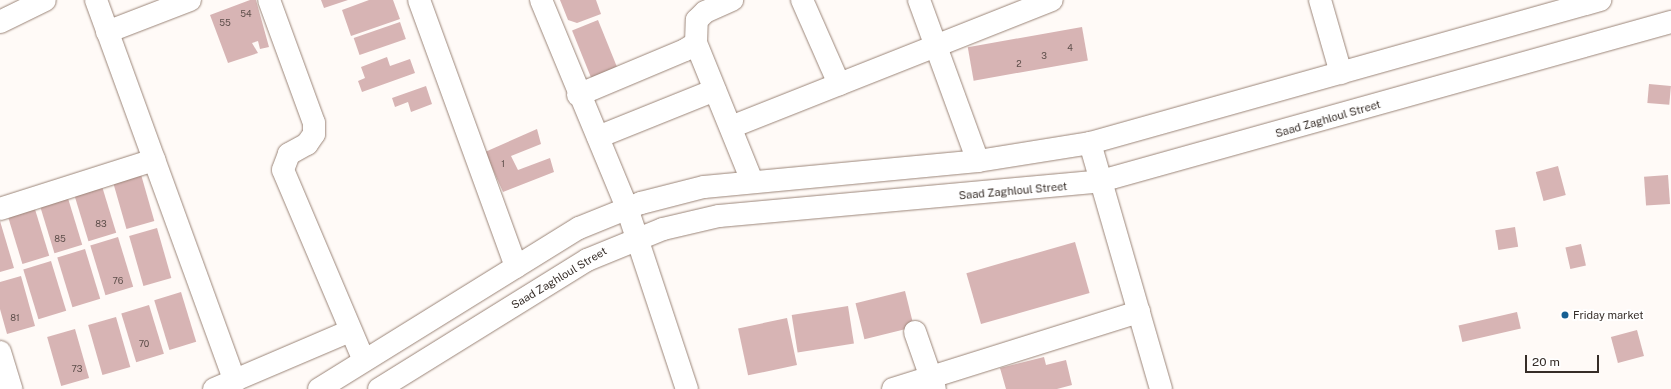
<!DOCTYPE html>
<html>
<head>
<meta charset="utf-8">
<style>
	body { margin:0 }
	#map { position:relative; width:1671px; height:389px; overflow:hidden; background:#fffaf7; font-family:"Public Sans",sans-serif }
	div>[style] { position:absolute }
	.building>* { inset:0; background:#d7b4b4; transform-origin:0 0 }
	.roads { filter:drop-shadow(0 0 1px #9b8578) drop-shadow(0 0 1px #9b8578) }
	.street>* { height:22px; margin:-11px; padding:0 11px; transform-origin:11px; border-radius:11px; background:#fff }
	.secondary>* { height:22px; margin:-11px; padding:0 11px; transform-origin:11px; border-radius:11px; background:#fff }
	.dots>* { width:11px; height:11px; translate:-50% -50%; box-sizing:border-box; border:2px solid #fff; border-radius:50% }
	span { translate:-50% -50%; white-space:nowrap; text-align:center; line-height:1.15; -webkit-text-stroke:3.5px #fff; paint-order:stroke }
	.number-label { font-size:9px; color:#5e4f4b }
	.number-label span { -webkit-text-stroke-width:0 }
	.street-label { font-size:11px; color:#362d28 }
	.poi-label { font-size:11px; color:#362d28 }
	.left { translate:0 -50%; text-align:left }
	.scale { position:absolute; left:1525px; top:355px; width:74px; height:18px; box-sizing:border-box; border:2px solid #362d28; border-top:0; padding-left:5px; font-size:12px; line-height:14px; white-space:nowrap; color:#362d28; -webkit-text-stroke:3px #fff; paint-order:stroke }
</style>
</head>
<body>
<div id="map">
	<div class="building">
		<div style="clip-path:polygon(250px 0,256px 0,269px 47px,260px 49px,258px 41px,252px 43px,258px 53px,228px 63px,210px 15px)"></div>
		<div style="clip-path:polygon(321px 0,348px 0,324px 8px)"></div>
		<div style="clip-path:polygon(369px 0,393px 0,400px 19px,351px 36px,342px 10px)"></div>
		<div style="clip-path:polygon(560px 0,596px 0,601px 14px,577px 23px,568px 20px)"></div>
		<div style="left:598px;top:20px;width:58px;height:28px;rotate:68deg"></div>
		<div style="left:400px;top:22px;width:18px;height:49px;rotate:71deg"></div>
		<div style="left:1082px;top:27px;width:34px;height:116px;rotate:80deg"></div>
		<div style="clip-path:polygon(387px 57px,390px 66px,410px 59px,415px 73px,362px 92px,358px 81px,365px 78px,361px 67px)"></div>
		<div style="left:1649px;top:84px;width:22px;height:19px;rotate:5deg"></div>
		<div style="clip-path:polygon(426px 86px,432px 104px,411px 112px,408px 102px,395px 107px,392px 98px)"></div>
		<div style="clip-path:polygon(537px 129px,541px 144px,511px 156px,518px 170px,550px 158px,554px 172px,503px 192px,485px 152px)"></div>
		<div style="left:1558px;top:166px;width:30px;height:23px;rotate:75deg"></div>
		<div style="left:140px;top:171px;width:52px;height:29px;rotate:74deg"></div>
		<div style="left:1668px;top:175px;width:29px;height:24px;rotate:86deg"></div>
		<div style="left:101px;top:183px;width:52px;height:29px;rotate:73deg"></div>
		<div style="left:67px;top:195px;width:52px;height:29px;rotate:73deg"></div>
		<div style="left:34px;top:206px;width:52px;height:28px;rotate:73deg"></div>
		<div style="clip-path:polygon(0 221px,14px 268px,0 272px)"></div>
		<div style="left:1515px;top:227px;width:20px;height:20px;rotate:81deg"></div>
		<div style="left:157px;top:228px;width:52px;height:29px;rotate:74deg"></div>
		<div style="left:118px;top:237px;width:52px;height:29px;rotate:73deg"></div>
		<div style="left:1075px;top:242px;width:53px;height:113px;rotate:74deg"></div>
		<div style="left:1581px;top:244px;width:22px;height:16px;rotate:77deg"></div>
		<div style="left:85px;top:249px;width:52px;height:29px;rotate:73deg"></div>
		<div style="left:51px;top:261px;width:52px;height:29px;rotate:73deg"></div>
		<div style="clip-path:polygon(21px 276px,35px 326px,7px 334px,0 309px,0 282px)"></div>
		<div style="left:905px;top:291px;width:37px;height:51px;rotate:76deg"></div>
		<div style="left:181px;top:292px;width:52px;height:28px;rotate:73deg"></div>
		<div style="left:149px;top:305px;width:51px;height:29px;rotate:73deg"></div>
		<div style="left:848px;top:306px;width:38px;height:57px;rotate:81deg"></div>
		<div style="left:1517px;top:312px;width:17px;height:60px;rotate:77deg"></div>
		<div style="left:116px;top:317px;width:52px;height:29px;rotate:74deg"></div>
		<div style="left:787px;top:318px;width:48px;height:50px;rotate:78deg"></div>
		<div style="left:75px;top:329px;width:51px;height:29px;rotate:74deg"></div>
		<div style="left:1637px;top:330px;width:27px;height:27px;rotate:75deg"></div>
		<div style="clip-path:polygon(1044px 357px,1046px 365px,1066px 360px,1072px 385px,1057px 389px,1006px 389px,1000px 368px)"></div>
	</div>
	<div class="roads">
		<div class="street">
			<div style="left:96px;top:0;width:406px;rotate:70deg"></div>
			<div style="left:269px;top:0;width:131px;rotate:69.9deg"></div>
			<div style="left:314px;top:123px;width:11px;rotate:90deg"></div>
			<div style="left:314px;top:134px;width:12px;rotate:125deg"></div>
			<div style="left:307px;top:144px;width:21px;rotate:151deg"></div>
			<div style="left:289px;top:154px;width:17px;rotate:111deg"></div>
			<div style="left:283px;top:170px;width:207px;rotate:67deg"></div>
			<div style="left:419px;top:0;width:284px;rotate:70deg"></div>
			<div style="left:541px;top:0;width:225px;rotate:67.5deg"></div>
			<div style="left:627px;top:208px;width:191px;rotate:71.7deg"></div>
			<div style="left:802px;top:0;width:92px;rotate:66.2deg"></div>
			<div style="left:919px;top:0;width:171px;rotate:69.9deg"></div>
			<div style="left:1320px;top:0;width:76px;rotate:74deg"></div>
			<div style="left:0;top:22px;width:50px;rotate:-26.1deg"></div>
			<div style="left:107px;top:32px;width:89px;rotate:-21.1deg"></div>
			<div style="left:696px;top:43px;width:149px;rotate:67.9deg"></div>
			<div style="left:578px;top:95px;width:116px;rotate:-22.8deg"></div>
			<div style="left:685px;top:50px;width:13px;rotate:-32deg"></div>
			<div style="left:696px;top:43px;width:23px;rotate:-88deg"></div>
			<div style="left:697px;top:20px;width:11px;rotate:-45deg"></div>
			<div style="left:705px;top:12px;width:30px;rotate:-24deg"></div>
			<div style="left:731px;top:127px;width:345px;rotate:-21.6deg"></div>
			<div style="left:598px;top:137px;width:126px;rotate:-21.9deg"></div>
			<div style="left:1090px;top:143px;width:256px;rotate:73.9deg"></div>
			<div style="left:0;top:209px;width:162px;rotate:-17.7deg"></div>
			<div style="left:915px;top:332px;width:60px;rotate:70.7deg"></div>
			<div style="left:0;top:352px;width:39px;rotate:73deg"></div>
			<div style="left:214px;top:389px;width:148px;rotate:-23.1deg"></div>
			<div style="left:893px;top:389px;width:258px;rotate:-17.4deg"></div>
		</div>
		<div class="secondary">
			<div style="left:319px;top:389px;width:306px;rotate:-31.8deg"></div>
			<div style="left:579px;top:228px;width:67px;rotate:-22deg"></div>
			<div style="left:641px;top:203px;width:65px;rotate:-14.3deg"></div>
			<div style="left:704px;top:187px;width:275px;rotate:-5.4deg"></div>
			<div style="left:978px;top:161px;width:113px;rotate:-9.1deg"></div>
			<div style="left:1090px;top:143px;width:530px;rotate:-15.66deg"></div>
			<div style="left:379px;top:389px;width:245px;rotate:-31.8deg"></div>
			<div style="left:587px;top:260px;width:82px;rotate:-22.2deg"></div>
			<div style="left:663px;top:229px;width:57px;rotate:-13.1deg"></div>
			<div style="left:719px;top:216px;width:384px;rotate:-5.2deg"></div>
			<div style="left:1101px;top:181px;width:592px;rotate:-15.59deg"></div>
		</div>
	</div>
	<div class="dots">
		<div style="left:1565px;top:315px;background:#156094"></div>
	</div>
	<div class="number-label">
		<span style="left:246px;top:14px">54</span>
		<span style="left:225px;top:23px">55</span>
		<span style="left:1070px;top:48px">4</span>
		<span style="left:1044px;top:56px">3</span>
		<span style="left:1019px;top:64px">2</span>
		<span style="left:503px;top:164px">1</span>
		<span style="left:101px;top:224px">83</span>
		<span style="left:60px;top:239px">85</span>
		<span style="left:118px;top:281px">76</span>
		<span style="left:15px;top:318px">81</span>
		<span style="left:144px;top:344px">70</span>
		<span style="left:77px;top:369px">73</span>
	</div>
	<div class="street-label">
		<span style="left:1328px;top:119px;rotate:-16deg">Saad Zaghloul Street</span>
		<span style="left:1013px;top:191px;rotate:-5deg">Saad Zaghloul Street</span>
		<span style="left:559px;top:278px;rotate:-31deg">Saad Zaghloul Street</span>
	</div>
	<div class="poi-label">
		<span class="left" style="left:1573px;top:315px">Friday market</span>
	</div>
	<div class="scale">20 m</div>
</div>
</body>
</html>
